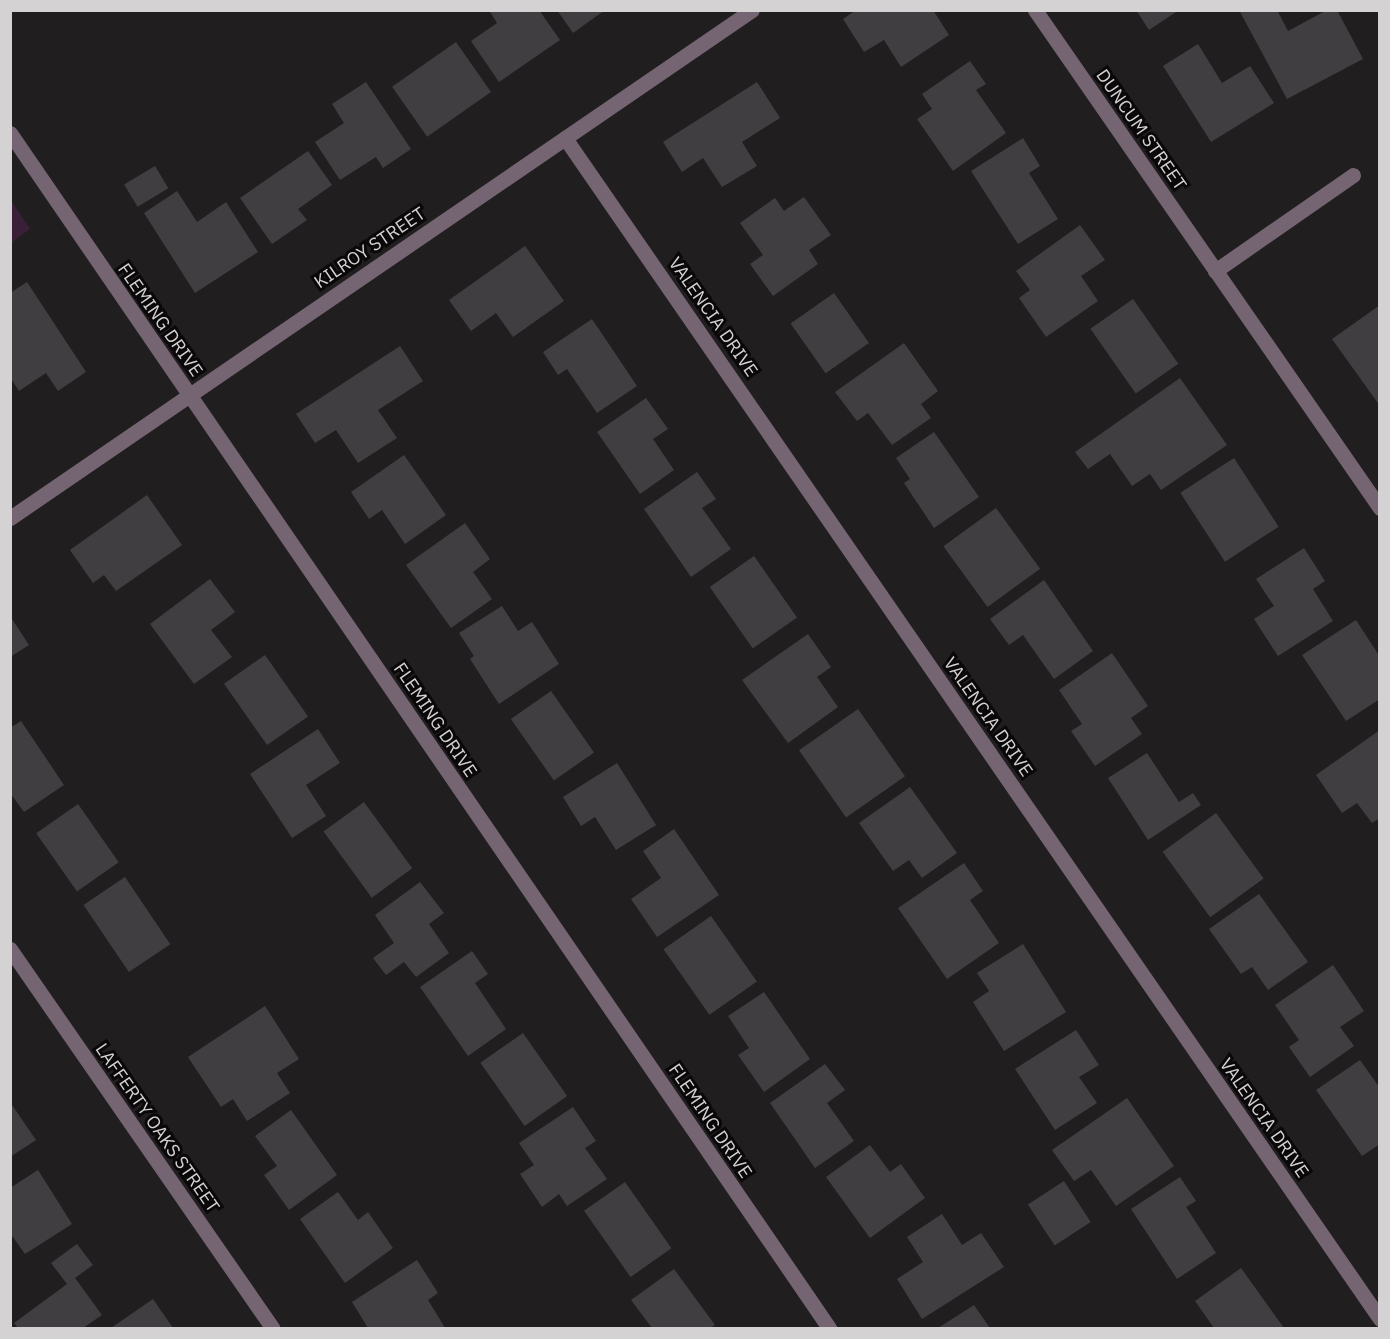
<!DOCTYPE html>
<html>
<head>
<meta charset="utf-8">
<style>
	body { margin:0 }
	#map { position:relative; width:1390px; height:1339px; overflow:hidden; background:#211e20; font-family:"IBM Plex Sans",sans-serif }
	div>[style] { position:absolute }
	.green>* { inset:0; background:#392036 }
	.building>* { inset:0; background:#413e41; transform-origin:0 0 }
	.minor>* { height:15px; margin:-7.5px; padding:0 7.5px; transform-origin:7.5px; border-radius:7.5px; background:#756572 }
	span { translate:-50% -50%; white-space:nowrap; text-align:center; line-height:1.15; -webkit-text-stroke:6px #0a0809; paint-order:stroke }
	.street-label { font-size:18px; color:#d4d2d3 }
	.frame { position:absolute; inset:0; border:12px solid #d4d2d3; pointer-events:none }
</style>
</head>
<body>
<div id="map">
	<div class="green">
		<div style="clip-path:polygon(11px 200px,30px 229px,11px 243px,10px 243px)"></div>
	</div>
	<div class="building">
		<div style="clip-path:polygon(489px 10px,539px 10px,560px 40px,499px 82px,471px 41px,497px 23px)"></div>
		<div style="clip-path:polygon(557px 10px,605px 10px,573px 33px)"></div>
		<div style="clip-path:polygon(856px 10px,933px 10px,949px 35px,901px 67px,884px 40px,864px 52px,843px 19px)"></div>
		<div style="clip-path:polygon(1136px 10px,1179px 10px,1149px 30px)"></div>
		<div style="clip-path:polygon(1239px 10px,1277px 10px,1288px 31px,1327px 10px,1337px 10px,1363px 59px,1287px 99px)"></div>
		<div style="left:456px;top:42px;width:61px;height:78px;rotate:55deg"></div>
		<div style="clip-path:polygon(1198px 44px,1222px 83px,1250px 66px,1274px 103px,1211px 142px,1163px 66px)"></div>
		<div style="clip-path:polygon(970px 61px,986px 84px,976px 90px,1006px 133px,953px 171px,917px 119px,932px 109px,922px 94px)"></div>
		<div style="clip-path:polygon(366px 82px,411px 149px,383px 168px,376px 157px,340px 180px,315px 142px,344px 123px,332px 104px)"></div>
		<div style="clip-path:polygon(757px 82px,780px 118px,742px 142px,757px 166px,722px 187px,703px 158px,682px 172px,663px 142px)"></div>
		<div style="clip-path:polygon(1023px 138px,1040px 166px,1029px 173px,1058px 219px,1018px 244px,971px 171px)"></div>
		<div style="clip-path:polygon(308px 151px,332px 185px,298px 209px,307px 220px,272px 244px,240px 198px)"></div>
		<div style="left:155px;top:166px;width:26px;height:36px;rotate:59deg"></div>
		<div style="clip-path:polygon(177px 191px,197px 222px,226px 202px,258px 252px,195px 293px,144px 213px)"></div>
		<div style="clip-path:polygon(804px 197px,831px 235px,809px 250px,818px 264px,773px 296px,750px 264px,763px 255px,740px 223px,775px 198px,784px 211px)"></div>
		<div style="clip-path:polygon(1080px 225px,1105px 260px,1081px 276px,1098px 301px,1046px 337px,1019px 298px,1030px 290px,1016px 271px)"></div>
		<div style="clip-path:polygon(525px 246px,564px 301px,513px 337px,496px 313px,471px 331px,449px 300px)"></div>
		<div style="clip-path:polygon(27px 282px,86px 372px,58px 391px,46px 373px,19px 391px,10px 377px,10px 293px)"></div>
		<div style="left:834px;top:293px;width:61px;height:53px;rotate:55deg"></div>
		<div style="left:1133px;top:299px;width:79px;height:52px;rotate:55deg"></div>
		<div style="clip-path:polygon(1380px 305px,1380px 406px,1332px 339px)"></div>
		<div style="clip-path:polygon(592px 319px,637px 386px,597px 413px,567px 369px,558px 375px,543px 352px)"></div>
		<div style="clip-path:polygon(904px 343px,938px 391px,921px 404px,931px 418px,892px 445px,868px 413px,857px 421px,835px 392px)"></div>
		<div style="clip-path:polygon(400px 346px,423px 381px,378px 410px,397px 438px,358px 463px,336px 430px,315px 443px,296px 414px)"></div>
		<div style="clip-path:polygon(1180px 378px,1227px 445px,1161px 490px,1150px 474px,1132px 486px,1110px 454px,1088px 469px,1075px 452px)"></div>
		<div style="clip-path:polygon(646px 398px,668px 429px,653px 439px,674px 470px,640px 494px,597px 432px)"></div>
		<div style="clip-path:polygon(934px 432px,979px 497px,934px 528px,904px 483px,910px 479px,896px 458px)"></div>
		<div style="clip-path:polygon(404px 455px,446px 515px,405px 544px,382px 510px,369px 519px,351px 492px)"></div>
		<div style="left:1234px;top:458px;width:82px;height:64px;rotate:57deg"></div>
		<div style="clip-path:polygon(697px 472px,716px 499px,702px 508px,731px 549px,691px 577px,644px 509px)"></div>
		<div style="clip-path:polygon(147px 495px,182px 545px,116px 591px,104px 575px,93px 583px,70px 550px)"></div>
		<div style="left:996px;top:508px;width:75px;height:65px;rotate:54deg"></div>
		<div style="clip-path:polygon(465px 523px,490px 559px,473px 572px,492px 599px,451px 628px,406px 565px)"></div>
		<div style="clip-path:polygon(1304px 548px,1325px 581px,1313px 589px,1333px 621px,1278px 656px,1254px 619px,1274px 606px,1256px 579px)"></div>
		<div style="left:754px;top:556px;width:75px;height:54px;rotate:55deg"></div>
		<div style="clip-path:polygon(210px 579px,235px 612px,211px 630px,232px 657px,194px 684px,150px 624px)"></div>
		<div style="clip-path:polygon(1044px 580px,1093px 651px,1054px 679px,1023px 635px,1009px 645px,990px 619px)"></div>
		<div style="clip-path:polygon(502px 606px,518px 631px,532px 622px,559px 664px,499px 704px,470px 659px,474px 656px,459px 633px)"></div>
		<div style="clip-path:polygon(10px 616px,29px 645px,10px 657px)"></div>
		<div style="clip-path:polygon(1356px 620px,1380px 657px,1380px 699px,1346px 721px,1302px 655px)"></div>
		<div style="clip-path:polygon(808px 634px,831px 667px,817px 677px,838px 707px,788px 743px,742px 680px)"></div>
		<div style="clip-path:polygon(1112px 653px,1148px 706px,1131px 718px,1142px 734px,1095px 766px,1071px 731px,1082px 724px,1059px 690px)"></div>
		<div style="left:265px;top:655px;width:75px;height:50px;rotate:55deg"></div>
		<div style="left:551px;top:691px;width:75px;height:49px;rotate:55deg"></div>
		<div style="left:858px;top:709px;width:82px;height:72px;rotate:55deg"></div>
		<div style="clip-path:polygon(21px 721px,64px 785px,24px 812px,10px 793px,10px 728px)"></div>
		<div style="clip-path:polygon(318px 729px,340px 763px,306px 785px,326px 816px,292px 838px,250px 774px)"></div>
		<div style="clip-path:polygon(1380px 730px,1380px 818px,1372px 823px,1357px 803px,1342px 813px,1316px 775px)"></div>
		<div style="clip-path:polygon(1147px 753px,1179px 802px,1193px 793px,1201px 805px,1148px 840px,1108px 778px)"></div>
		<div style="clip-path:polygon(617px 763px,656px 825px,616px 850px,595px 817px,581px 826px,563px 797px)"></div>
		<div style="clip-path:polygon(910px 787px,957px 853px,922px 878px,909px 860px,893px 871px,859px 823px)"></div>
		<div style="left:364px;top:802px;width:82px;height:50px;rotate:54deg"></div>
		<div style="left:78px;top:804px;width:71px;height:51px;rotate:55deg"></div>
		<div style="left:1216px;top:813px;width:81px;height:66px;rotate:54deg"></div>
		<div style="clip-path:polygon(674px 829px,719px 895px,657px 937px,631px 899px,661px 878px,643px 851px)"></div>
		<div style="clip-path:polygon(964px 863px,983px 891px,970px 900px,999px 943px,947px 979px,898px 908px)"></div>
		<div style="left:125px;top:877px;width:81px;height:50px;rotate:56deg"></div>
		<div style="clip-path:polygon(420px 882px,444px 913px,429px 924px,449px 953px,416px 977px,404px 962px,386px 975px,373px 958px,394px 943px,375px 915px)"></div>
		<div style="clip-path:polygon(1259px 894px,1308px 962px,1268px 990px,1252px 967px,1241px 974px,1209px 929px)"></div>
		<div style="left:711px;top:916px;width:80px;height:58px;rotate:55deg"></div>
		<div style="clip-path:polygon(1023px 944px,1066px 1012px,1004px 1051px,973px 1002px,989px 991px,977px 973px)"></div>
		<div style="clip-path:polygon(472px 951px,488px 974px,475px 983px,506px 1029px,468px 1056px,420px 987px)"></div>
		<div style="clip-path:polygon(1333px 965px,1364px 1011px,1340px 1027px,1354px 1046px,1310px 1077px,1289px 1047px,1299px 1040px,1275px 1005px)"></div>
		<div style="clip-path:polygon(764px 992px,810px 1059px,764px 1092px,738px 1055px,749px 1048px,728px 1016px)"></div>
		<div style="clip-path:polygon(265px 1006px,299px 1059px,277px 1073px,290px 1093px,247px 1121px,233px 1099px,221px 1107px,188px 1057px)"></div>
		<div style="clip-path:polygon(1076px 1030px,1099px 1065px,1079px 1077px,1097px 1103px,1055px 1130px,1015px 1069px)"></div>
		<div style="left:523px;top:1033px;width:77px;height:52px;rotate:55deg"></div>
		<div style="clip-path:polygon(1360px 1060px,1380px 1088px,1380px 1144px,1362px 1156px,1316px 1090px)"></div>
		<div style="clip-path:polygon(825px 1064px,845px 1090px,827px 1103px,854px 1141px,815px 1168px,770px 1103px)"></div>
		<div style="clip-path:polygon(1127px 1098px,1174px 1166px,1116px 1206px,1091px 1170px,1074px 1181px,1052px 1150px)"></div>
		<div style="clip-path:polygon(10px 1102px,36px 1140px,10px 1157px)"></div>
		<div style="clip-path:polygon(573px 1107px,596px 1141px,585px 1148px,607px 1179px,567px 1206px,559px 1194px,542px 1207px,520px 1174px,534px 1165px,519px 1143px)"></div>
		<div style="clip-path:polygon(291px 1110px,337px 1175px,289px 1210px,264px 1175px,277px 1166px,255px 1136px)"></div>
		<div style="clip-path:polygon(870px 1145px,890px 1172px,901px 1164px,925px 1198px,870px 1238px,826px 1177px)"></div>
		<div style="clip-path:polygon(38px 1170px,72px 1224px,25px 1254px,10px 1233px,10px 1188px)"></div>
		<div style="clip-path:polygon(1180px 1177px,1196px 1201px,1186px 1207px,1216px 1253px,1177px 1279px,1131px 1209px)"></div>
		<div style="left:1064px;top:1181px;width:49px;height:43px;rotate:57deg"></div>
		<div style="left:625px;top:1182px;width:81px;height:50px;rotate:55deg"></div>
		<div style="clip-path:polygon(338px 1192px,358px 1220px,368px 1212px,393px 1248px,345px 1283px,300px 1219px)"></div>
		<div style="clip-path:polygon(942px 1214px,962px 1245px,981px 1233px,1004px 1267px,922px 1319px,897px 1279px,923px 1262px,907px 1237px)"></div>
		<div style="clip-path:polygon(77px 1244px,93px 1265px,75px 1278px,102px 1315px,83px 1328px,18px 1328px,14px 1323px,67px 1284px,51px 1263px)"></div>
		<div style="clip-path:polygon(417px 1260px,438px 1293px,428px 1300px,445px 1328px,368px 1328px,352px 1302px)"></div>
		<div style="clip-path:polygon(1241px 1268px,1284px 1328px,1214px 1328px,1195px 1301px)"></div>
		<div style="clip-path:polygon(674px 1269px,715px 1325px,710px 1328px,652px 1328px,631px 1300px)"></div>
		<div style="clip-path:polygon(153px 1299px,173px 1328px,111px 1328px)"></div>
		<div style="clip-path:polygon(974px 1305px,990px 1328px,938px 1328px)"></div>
	</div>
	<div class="minor">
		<div style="left:1035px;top:10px;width:606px;rotate:55.29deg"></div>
		<div style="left:10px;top:133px;width:1449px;rotate:55.57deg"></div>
		<div style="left:565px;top:138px;width:1435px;rotate:55.39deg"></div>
		<div style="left:1215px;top:271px;width:168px;rotate:-34.8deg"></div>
		<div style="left:10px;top:518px;width:899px;rotate:-34.4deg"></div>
		<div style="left:10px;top:949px;width:461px;rotate:55.3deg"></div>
	</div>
	<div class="street-label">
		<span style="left:1141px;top:130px;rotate:55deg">DUNCUM STREET</span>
		<span style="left:370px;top:248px;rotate:-34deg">KILROY STREET</span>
		<span style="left:713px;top:317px;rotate:55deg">VALENCIA DRIVE</span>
		<span style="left:160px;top:320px;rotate:55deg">FLEMING DRIVE</span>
		<span style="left:988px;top:717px;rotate:55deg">VALENCIA DRIVE</span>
		<span style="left:435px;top:720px;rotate:56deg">FLEMING DRIVE</span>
		<span style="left:1264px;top:1118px;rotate:55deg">VALENCIA DRIVE</span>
		<span style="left:710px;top:1121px;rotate:56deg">FLEMING DRIVE</span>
		<span style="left:157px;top:1128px;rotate:55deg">LAFFERTY OAKS STREET</span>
	</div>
	<div class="frame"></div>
</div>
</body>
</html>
